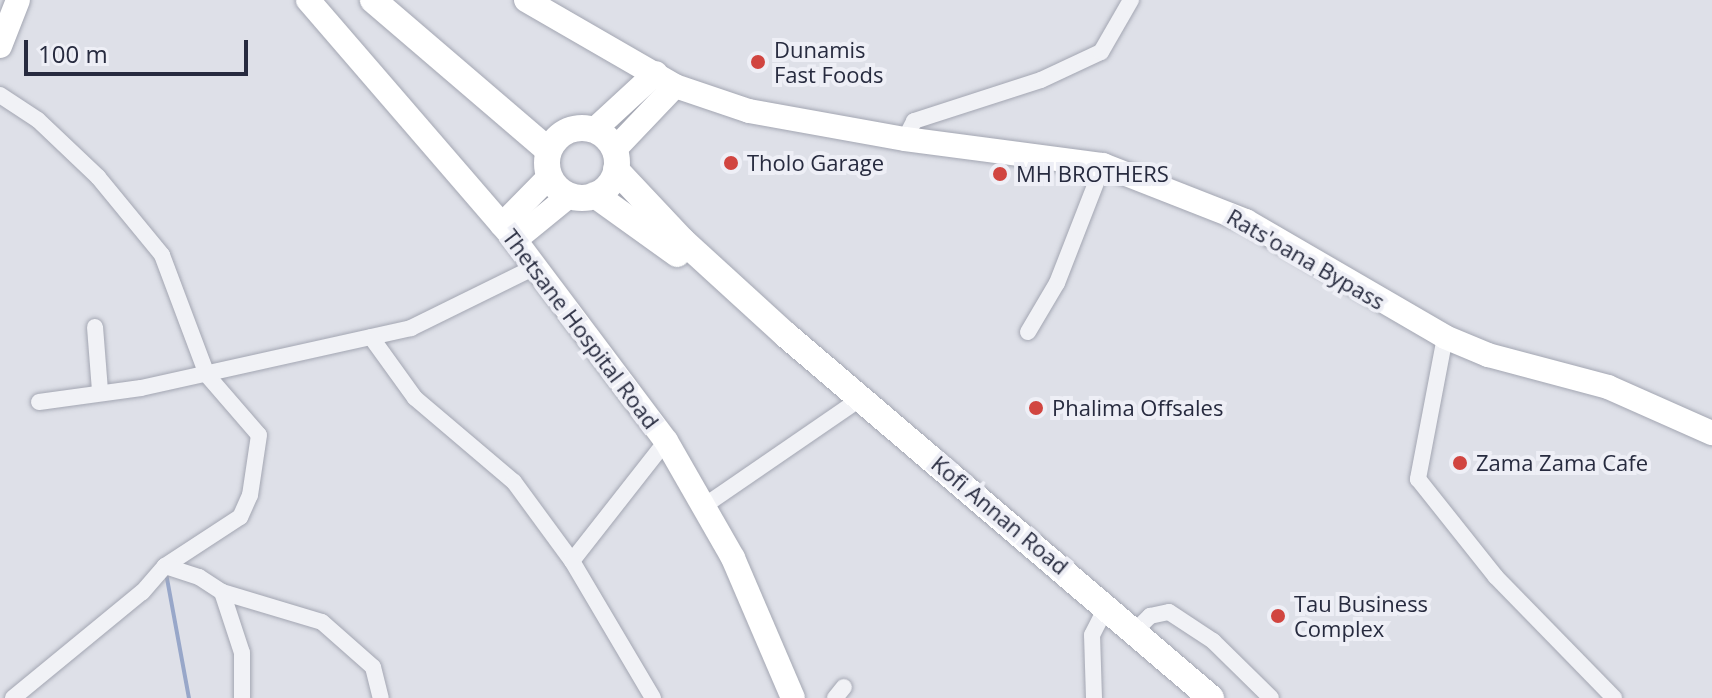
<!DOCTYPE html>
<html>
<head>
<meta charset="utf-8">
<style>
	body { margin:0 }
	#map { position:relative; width:1712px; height:698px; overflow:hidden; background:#dee0e8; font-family:"Open Sans",sans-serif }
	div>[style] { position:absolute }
	.stream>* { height:4px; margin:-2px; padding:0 2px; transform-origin:2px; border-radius:2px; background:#98a7c9 }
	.roads { filter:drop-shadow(0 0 2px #a3a6b2) drop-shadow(0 0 2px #a3a6b2) }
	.street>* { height:16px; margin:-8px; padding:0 8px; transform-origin:8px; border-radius:8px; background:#f1f2f6 }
	.secondary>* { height:24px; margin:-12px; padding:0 12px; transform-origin:12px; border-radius:12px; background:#fff }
	.primary>* { height:26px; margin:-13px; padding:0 13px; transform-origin:13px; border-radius:13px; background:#fff }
	.primary>.ring { margin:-13px; padding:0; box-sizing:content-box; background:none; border:26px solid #fff; border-radius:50% }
	.dots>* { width:22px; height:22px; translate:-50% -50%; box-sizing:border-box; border:4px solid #eeeff6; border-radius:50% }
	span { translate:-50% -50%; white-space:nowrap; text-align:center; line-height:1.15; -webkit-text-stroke:8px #eeeff6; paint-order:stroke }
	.poi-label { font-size:22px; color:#272b3f }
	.left { translate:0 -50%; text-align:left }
	.street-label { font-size:22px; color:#272b3f }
	.scale { position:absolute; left:24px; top:40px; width:224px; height:36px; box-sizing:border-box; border:4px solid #272b3f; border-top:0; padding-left:10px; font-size:24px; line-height:28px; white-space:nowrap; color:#272b3f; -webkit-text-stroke:6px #eeeff6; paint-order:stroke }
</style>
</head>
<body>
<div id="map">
	<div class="stream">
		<div style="left:166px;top:573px;width:127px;rotate:79.6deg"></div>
	</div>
	<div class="roads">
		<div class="street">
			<div style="left:0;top:95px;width:45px;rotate:33.3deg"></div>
			<div style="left:38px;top:120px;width:83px;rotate:43.5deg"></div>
			<div style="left:98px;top:177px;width:101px;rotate:50.6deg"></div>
			<div style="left:162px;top:255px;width:128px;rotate:69.4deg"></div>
			<div style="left:207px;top:375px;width:79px;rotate:49.1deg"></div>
			<div style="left:259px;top:435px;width:61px;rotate:98.5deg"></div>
			<div style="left:250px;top:495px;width:24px;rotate:114deg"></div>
			<div style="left:240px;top:517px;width:90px;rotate:146.8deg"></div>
			<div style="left:165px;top:566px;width:35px;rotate:131deg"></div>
			<div style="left:142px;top:592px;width:167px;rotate:140.6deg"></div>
			<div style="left:905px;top:139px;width:20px;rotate:-63deg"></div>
			<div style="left:914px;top:121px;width:133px;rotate:-17.9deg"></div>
			<div style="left:1041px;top:80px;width:66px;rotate:-25deg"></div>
			<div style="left:1101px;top:52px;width:60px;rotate:-60deg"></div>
			<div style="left:95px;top:327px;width:63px;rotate:85.5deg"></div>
			<div style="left:1028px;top:332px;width:57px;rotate:-59.4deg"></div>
			<div style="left:1057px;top:283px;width:127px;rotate:-68.7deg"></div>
			<div style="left:371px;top:337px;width:75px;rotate:54.2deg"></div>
			<div style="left:415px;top:398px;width:130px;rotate:40.3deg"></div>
			<div style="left:514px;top:482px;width:98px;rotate:53.7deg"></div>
			<div style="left:572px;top:561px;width:159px;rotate:59.4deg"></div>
			<div style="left:1445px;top:337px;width:145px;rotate:100.8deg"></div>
			<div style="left:1418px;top:479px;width:125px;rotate:51.5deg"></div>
			<div style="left:1496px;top:577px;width:169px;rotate:45.7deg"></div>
			<div style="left:39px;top:402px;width:103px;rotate:-7.8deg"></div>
			<div style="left:141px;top:388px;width:277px;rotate:-12.5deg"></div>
			<div style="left:411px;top:328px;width:138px;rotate:-26.2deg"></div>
			<div style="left:704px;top:506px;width:191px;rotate:-34.5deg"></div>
			<div style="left:572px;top:561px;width:152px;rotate:-51.9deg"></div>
			<div style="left:165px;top:566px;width:36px;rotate:18deg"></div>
			<div style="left:199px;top:577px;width:27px;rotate:33deg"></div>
			<div style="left:222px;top:592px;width:64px;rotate:71.8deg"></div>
			<div style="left:242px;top:653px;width:45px;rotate:90deg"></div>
			<div style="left:222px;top:592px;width:104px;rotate:16.7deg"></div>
			<div style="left:322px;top:622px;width:68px;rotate:41.4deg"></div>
			<div style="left:373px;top:667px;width:32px;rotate:76deg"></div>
			<div style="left:1136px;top:630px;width:20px;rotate:-45deg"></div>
			<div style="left:1150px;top:616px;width:19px;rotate:-12deg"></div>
			<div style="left:1169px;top:612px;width:53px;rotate:33.4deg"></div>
			<div style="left:1213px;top:641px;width:81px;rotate:44.5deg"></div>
			<div style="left:835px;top:698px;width:14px;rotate:-51deg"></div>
			<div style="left:1094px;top:698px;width:63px;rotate:-91.8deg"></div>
			<div style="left:1092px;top:635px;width:34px;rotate:-63deg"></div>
		</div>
		<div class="secondary">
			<div style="left:308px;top:0;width:317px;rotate:49.2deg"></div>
			<div style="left:515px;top:240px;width:251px;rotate:53.1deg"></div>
			<div style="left:666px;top:441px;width:135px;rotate:60.2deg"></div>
			<div style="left:733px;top:558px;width:152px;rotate:66.8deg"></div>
			<div style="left:526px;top:0;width:172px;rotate:30deg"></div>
			<div style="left:675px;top:86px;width:78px;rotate:18.7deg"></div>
			<div style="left:749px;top:111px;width:158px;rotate:10.2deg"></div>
			<div style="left:905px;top:139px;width:200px;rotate:7.5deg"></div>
			<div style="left:1103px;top:165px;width:154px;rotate:21.4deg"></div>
			<div style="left:1246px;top:221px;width:230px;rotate:30.2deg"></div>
			<div style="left:1445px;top:337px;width:47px;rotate:22.7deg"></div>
			<div style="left:1488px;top:355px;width:124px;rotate:14.9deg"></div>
			<div style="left:1608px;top:387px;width:114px;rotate:23.9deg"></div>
			<div style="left:0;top:46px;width:49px;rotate:-68.6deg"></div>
			<div style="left:594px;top:130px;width:84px;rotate:-42.6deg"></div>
			<div style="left:614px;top:150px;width:88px;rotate:-46.4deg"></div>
			<div style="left:502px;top:225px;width:67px;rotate:-45.6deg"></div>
			<div style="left:515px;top:240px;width:70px;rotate:-39.2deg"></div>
		</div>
		<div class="primary">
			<div style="left:373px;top:0;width:230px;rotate:40.6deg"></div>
			<div class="ring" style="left:547px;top:128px;width:44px;height:44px"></div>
			<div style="left:616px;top:170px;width:98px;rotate:46.7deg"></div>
			<div style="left:683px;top:241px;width:139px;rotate:42.4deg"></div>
			<div style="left:786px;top:335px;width:559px;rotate:40.5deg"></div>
			<div style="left:595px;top:195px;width:101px;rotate:35.7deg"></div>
		</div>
	</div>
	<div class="dots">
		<div style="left:758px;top:62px;background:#d14540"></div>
		<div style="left:731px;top:163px;background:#d14540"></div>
		<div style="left:1000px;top:174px;background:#d14540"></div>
		<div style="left:1036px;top:408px;background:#d14540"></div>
		<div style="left:1460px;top:463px;background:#d14540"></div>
		<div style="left:1278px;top:616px;background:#d14540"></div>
	</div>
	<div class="poi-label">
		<span class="left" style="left:774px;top:62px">Dunamis<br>Fast Foods</span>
		<span class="left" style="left:747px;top:163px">Tholo Garage</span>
		<span class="left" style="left:1016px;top:174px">MH BROTHERS</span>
		<span class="left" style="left:1052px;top:408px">Phalima Offsales</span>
		<span class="left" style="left:1476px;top:463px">Zama Zama Cafe</span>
		<span class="left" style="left:1294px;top:616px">Tau Business<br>Complex</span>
	</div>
	<div class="street-label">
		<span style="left:1306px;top:259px;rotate:30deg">Rats'oana Bypass</span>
		<span style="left:581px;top:329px;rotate:53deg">Thetsane Hospital Road</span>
		<span style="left:1000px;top:515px;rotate:40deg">Kofi Annan Road</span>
	</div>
	<div class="scale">100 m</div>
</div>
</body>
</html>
